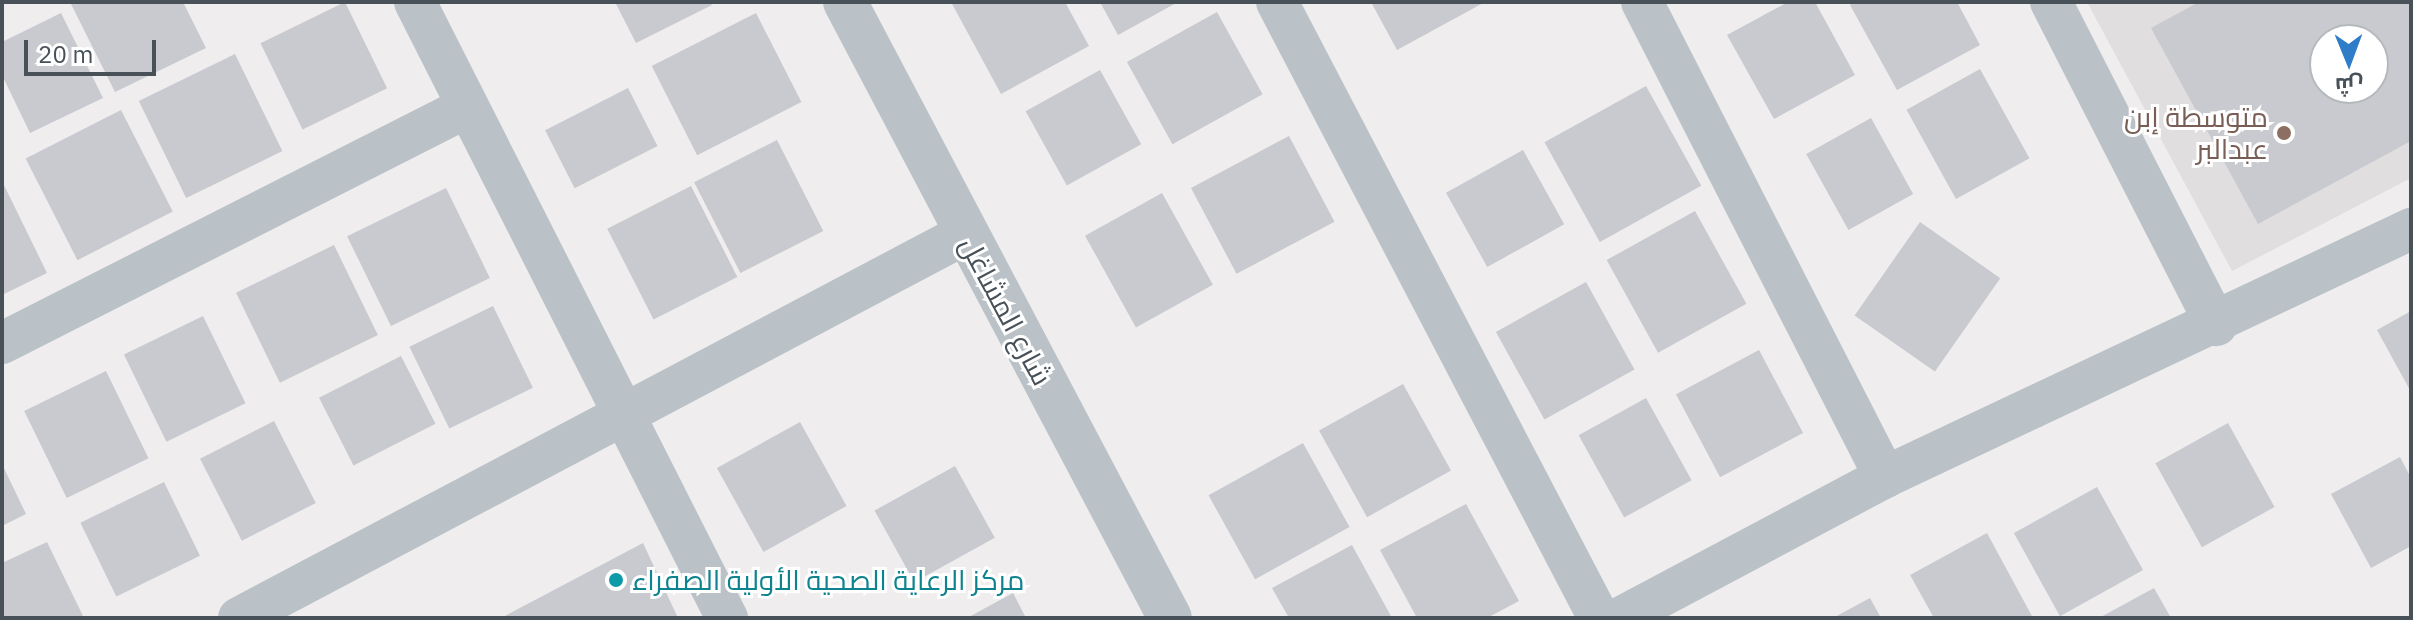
<!DOCTYPE html>
<html>
<head>
<meta charset="utf-8">
<style>
	body { margin:0 }
	#map { position:relative; width:2413px; height:620px; overflow:hidden; background:#efeded; font-family:"IBM Plex Sans",Cairo,sans-serif }
	div>[style] { position:absolute }
	.education>* { inset:0; background:#e0dede }
	.building>* { inset:0; background:#c8cacf; transform-origin:0 0 }
	.minor>* { height:42px; margin:-21px; padding:0 21px; transform-origin:21px; border-radius:21px; background:#bac2c8 }
	.tertiary>* { height:44px; margin:-22px; padding:0 22px; transform-origin:22px; border-radius:22px; background:#bac2c8 }
	.dots>* { width:22px; height:22px; translate:-50% -50%; box-sizing:border-box; border:4px solid #fff; border-radius:50% }
	span { translate:-50% -50%; white-space:nowrap; text-align:center; line-height:1.15; -webkit-text-stroke:6px #fff; paint-order:stroke }
	.education-label { font-size:28px; color:#785e54 }
	.right { translate:-100% -50%; text-align:right }
	.street-label { font-size:28px; color:#485158 }
	.culture-label { font-size:28px; color:#0d838f }
	.left { translate:0 -50%; text-align:left }
	.frame { position:absolute; inset:0; border:4px solid #485158; pointer-events:none }
	.north { position:absolute; left:2309px; top:24px; width:80px; height:80px; box-sizing:border-box; background:#fff; border:2px solid #b6b9bc; border-radius:50%; rotate:179deg; font-size:22px; font-weight:700; line-height:32px; text-align:center; color:#485158 }
	.north::after { content:''; display:block; margin:auto; width:28px; height:36px; background:#2f7cc8; clip-path:polygon(50% 0,100% 100%,50% 72%,0 100%) }
	.scale { position:absolute; left:24px; top:40px; width:132px; height:36px; box-sizing:border-box; border:4px solid #485158; border-top:0; padding-left:10px; font-size:24px; line-height:28px; white-space:nowrap; color:#485158; -webkit-text-stroke:6px #fff; paint-order:stroke }
</style>
</head>
<body>
<div id="map">
	<div class="education">
		<div style="clip-path:polygon(evenodd,2087px 2px,2411px 2px,2411px 178px,2232px 271px,2087px 2px,2325px 40px,2373px 40px,2373px 88px,2325px 88px,2325px 40px)"></div>
	</div>
	<div class="building">
		<div style="clip-path:polygon(70px 2px,183px 2px,206px 48px,115px 92px)"></div>
		<div style="left:345px;top:2px;width:96px;height:94px;rotate:64deg"></div>
		<div style="clip-path:polygon(615px 2px,710px 2px,712px 5px,636px 43px)"></div>
		<div style="clip-path:polygon(951px 2px,1065px 2px,1089px 46px,1001px 94px)"></div>
		<div style="clip-path:polygon(1100px 2px,1178px 2px,1118px 35px)"></div>
		<div style="clip-path:polygon(1371px 2px,1485px 2px,1397px 50px)"></div>
		<div style="clip-path:polygon(1788px 2px,1815px 2px,1855px 75px,1774px 119px,1727px 35px)"></div>
		<div style="clip-path:polygon(1855px 2px,1957px 2px,1980px 45px,1897px 90px,1850px 5px)"></div>
		<div style="clip-path:polygon(evenodd,2199px 2px,2411px 2px,2411px 141px,2258px 224px,2151px 28px,2199px 2px,2325px 40px,2373px 40px,2373px 88px,2325px 88px,2325px 40px)"></div>
		<div style="left:1217px;top:12px;width:94px;height:103px;rotate:61deg"></div>
		<div style="clip-path:polygon(61px 13px,103px 98px,30px 133px,2px 75px,2px 42px)"></div>
		<div style="left:756px;top:13px;width:100px;height:117px;rotate:63deg"></div>
		<div style="left:235px;top:54px;width:108px;height:107px;rotate:64deg"></div>
		<div style="left:1980px;top:69px;width:102px;height:84px;rotate:61deg"></div>
		<div style="left:1100px;top:70px;width:85px;height:85px;rotate:61deg"></div>
		<div style="left:1646px;top:86px;width:114px;height:116px;rotate:61deg"></div>
		<div style="left:628px;top:88px;width:65px;height:93px;rotate:63deg"></div>
		<div style="left:121px;top:110px;width:114px;height:107px;rotate:63deg"></div>
		<div style="left:1871px;top:118px;width:87px;height:74px;rotate:61deg"></div>
		<div style="left:1289px;top:136px;width:97px;height:111px;rotate:62deg"></div>
		<div style="left:777px;top:140px;width:102px;height:93px;rotate:63deg"></div>
		<div style="left:1523px;top:150px;width:85px;height:88px;rotate:61deg"></div>
		<div style="clip-path:polygon(2px 181px,47px 273px,2px 295px)"></div>
		<div style="left:691px;top:186px;width:102px;height:94px;rotate:63deg"></div>
		<div style="left:446px;top:188px;width:100px;height:110px;rotate:64deg"></div>
		<div style="left:1162px;top:193px;width:105px;height:88px;rotate:61deg"></div>
		<div style="left:1695px;top:211px;width:106px;height:101px;rotate:61deg"></div>
		<div style="left:1920px;top:222px;width:98px;height:114px;rotate:35deg"></div>
		<div style="left:334px;top:245px;width:100px;height:109px;rotate:64deg"></div>
		<div style="left:1586px;top:282px;width:100px;height:103px;rotate:61deg"></div>
		<div style="left:493px;top:306px;width:91px;height:93px;rotate:64deg"></div>
		<div style="clip-path:polygon(2411px 311px,2411px 392px,2377px 330px)"></div>
		<div style="left:203px;top:316px;width:97px;height:88px;rotate:64deg"></div>
		<div style="left:1759px;top:350px;width:94px;height:94px;rotate:62deg"></div>
		<div style="left:401px;top:356px;width:76px;height:92px;rotate:63deg"></div>
		<div style="left:106px;top:371px;width:97px;height:91px;rotate:64deg"></div>
		<div style="left:1403px;top:384px;width:99px;height:96px;rotate:61deg"></div>
		<div style="left:1646px;top:398px;width:94px;height:77px;rotate:61deg"></div>
		<div style="left:274px;top:421px;width:92px;height:83px;rotate:63deg"></div>
		<div style="left:800px;top:422px;width:96px;height:95px;rotate:61deg"></div>
		<div style="left:2228px;top:423px;width:96px;height:83px;rotate:61deg"></div>
		<div style="left:1303px;top:443px;width:96px;height:108px;rotate:61deg"></div>
		<div style="clip-path:polygon(2400px 457px,2411px 478px,2411px 546px,2371px 568px,2331px 494px)"></div>
		<div style="clip-path:polygon(2px 464px,26px 514px,2px 526px)"></div>
		<div style="left:955px;top:466px;width:82px;height:92px;rotate:61deg"></div>
		<div style="left:164px;top:482px;width:82px;height:93px;rotate:64deg"></div>
		<div style="left:2097px;top:487px;width:95px;height:95px;rotate:61deg"></div>
		<div style="clip-path:polygon(1466px 504px,1519px 601px,1487px 618px,1417px 618px,1380px 550px)"></div>
		<div style="clip-path:polygon(1987px 533px,2033px 618px,1934px 618px,1910px 575px)"></div>
		<div style="clip-path:polygon(47px 542px,83px 616px,2px 618px,2px 563px)"></div>
		<div style="clip-path:polygon(643px 543px,678px 618px,501px 618px)"></div>
		<div style="clip-path:polygon(1352px 545px,1392px 618px,1289px 618px,1272px 588px)"></div>
		<div style="clip-path:polygon(2154px 588px,2171px 618px,2099px 618px)"></div>
		<div style="clip-path:polygon(1013px 593px,1026px 618px,967px 618px)"></div>
		<div style="clip-path:polygon(1870px 598px,1881px 618px,1833px 618px)"></div>
	</div>
	<div class="minor">
		<div style="left:415px;top:2px;width:691px;rotate:63.14deg"></div>
		<div style="left:1277px;top:2px;width:695px;rotate:62.4deg"></div>
		<div style="left:1642px;top:2px;width:534px;rotate:62.91deg"></div>
		<div style="left:2051px;top:2px;width:363px;rotate:62.9deg"></div>
		<div style="left:2px;top:343px;width:521px;rotate:-26.91deg"></div>
		<div style="left:239px;top:618px;width:821px;rotate:-27.88deg"></div>
		<div style="left:1620px;top:618px;width:300px;rotate:-28deg"></div>
		<div style="left:1885px;top:477px;width:582px;rotate:-25.24deg"></div>
	</div>
	<div class="tertiary">
		<div style="left:845px;top:2px;width:696px;rotate:62.18deg"></div>
	</div>
	<div class="dots">
		<div style="left:2284px;top:133px;background:#8d6e63"></div>
		<div style="left:616px;top:580px;background:#0f9aa8"></div>
	</div>
	<div class="education-label">
		<span class="right" style="left:2268px;top:133px">متوسطة إبن<br>عبدالبر</span>
	</div>
	<div class="street-label">
		<span style="left:1006px;top:311px;rotate:62deg">شارع المشاغل</span>
	</div>
	<div class="culture-label">
		<span class="left" style="left:632px;top:580px">مركز الرعاية الصحية الأولية الصفراء</span>
	</div>
	<div class="frame"></div>
	<div class="north">ش</div>
	<div class="scale">20 m</div>
</div>
</body>
</html>
